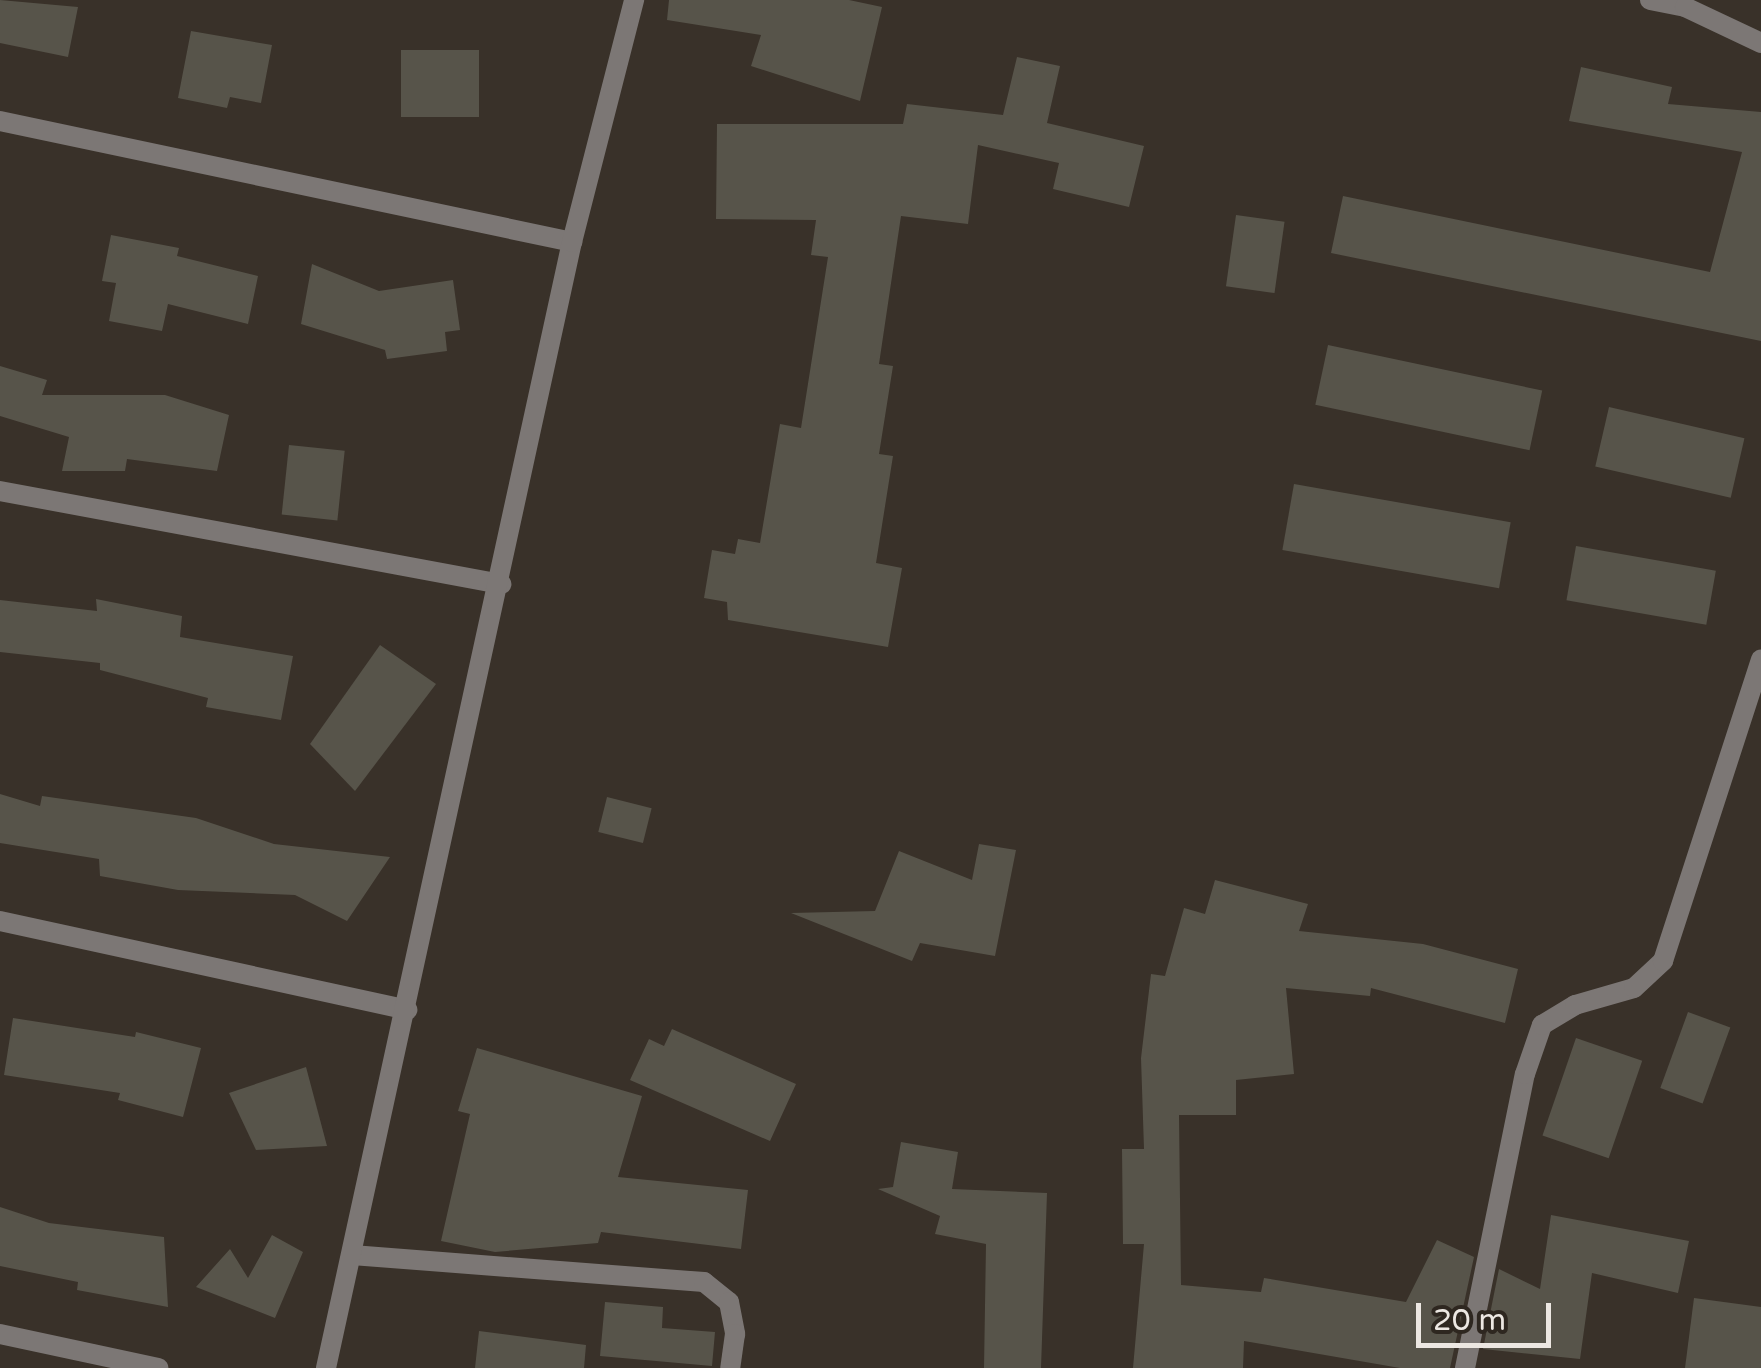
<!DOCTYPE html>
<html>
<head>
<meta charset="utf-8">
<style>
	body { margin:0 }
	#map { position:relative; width:1761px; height:1368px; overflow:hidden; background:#393129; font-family:"Varela Round",sans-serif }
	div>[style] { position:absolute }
	.building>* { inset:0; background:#57544a; transform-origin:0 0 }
	.street>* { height:20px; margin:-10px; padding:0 10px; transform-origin:10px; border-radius:10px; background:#7c7775 }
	span { translate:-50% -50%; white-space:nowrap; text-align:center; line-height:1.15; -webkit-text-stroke:10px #2e2720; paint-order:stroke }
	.scale { position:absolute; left:1416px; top:1303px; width:135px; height:45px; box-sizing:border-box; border:5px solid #ece7e2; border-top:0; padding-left:12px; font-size:30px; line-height:35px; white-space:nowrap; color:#ece7e2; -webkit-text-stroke:8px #2e2720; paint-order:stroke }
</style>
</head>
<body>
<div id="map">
	<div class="building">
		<div style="clip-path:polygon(0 0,78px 7px,68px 57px,0 43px)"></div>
		<div style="clip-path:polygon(669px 0,849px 0,882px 7px,860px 101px,751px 66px,761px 35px,667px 20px)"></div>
		<div style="clip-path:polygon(191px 31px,272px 45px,261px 103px,230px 97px,227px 108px,178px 98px)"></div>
		<div style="left:401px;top:50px;width:78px;height:67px"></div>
		<div style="clip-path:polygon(1017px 57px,1060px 66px,1047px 123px,1144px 146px,1129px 207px,1053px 189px,1059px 163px,978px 145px,968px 224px,901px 216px,879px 364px,893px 366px,879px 454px,893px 456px,876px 563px,902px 568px,888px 647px,728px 620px,727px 602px,704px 598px,712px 550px,735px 554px,738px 539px,760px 543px,780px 424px,801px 428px,828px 257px,811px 255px,816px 220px,716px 219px,717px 124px,903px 124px,907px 104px,1003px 115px)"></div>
		<div style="clip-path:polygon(1581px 67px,1672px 87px,1668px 104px,1761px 112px,1761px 341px,1331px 253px,1343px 196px,1710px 272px,1742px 152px,1569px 121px)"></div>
		<div style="left:1236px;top:215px;width:49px;height:72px;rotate:8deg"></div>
		<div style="clip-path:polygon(111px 235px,179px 248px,177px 256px,258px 276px,248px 324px,168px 304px,162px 331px,109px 321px,116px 283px,102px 281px)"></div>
		<div style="clip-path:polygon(312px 264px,379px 291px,453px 280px,460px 330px,445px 332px,447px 351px,387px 359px,385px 350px,301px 324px)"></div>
		<div style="left:1328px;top:345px;width:219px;height:61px;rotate:12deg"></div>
		<div style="clip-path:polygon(0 366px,47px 380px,42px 395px,165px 395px,229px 415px,217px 471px,127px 459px,125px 471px,62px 471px,69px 437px,0 416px)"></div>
		<div style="left:1609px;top:407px;width:139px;height:61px;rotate:13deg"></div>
		<div style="left:289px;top:445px;width:56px;height:70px;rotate:6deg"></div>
		<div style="left:1294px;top:484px;width:220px;height:67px;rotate:10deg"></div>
		<div style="left:1576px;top:546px;width:142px;height:55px;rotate:10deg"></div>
		<div style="clip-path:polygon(96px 599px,182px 616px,180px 637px,293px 656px,281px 720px,206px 707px,208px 698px,100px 670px,100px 663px,0 652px,0 600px,97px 611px)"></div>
		<div style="clip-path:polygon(380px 645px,436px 684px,355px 791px,310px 744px)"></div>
		<div style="clip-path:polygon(0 794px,40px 806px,42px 796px,196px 818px,274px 844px,390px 857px,347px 921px,295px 895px,178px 890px,100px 876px,99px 859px,0 843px)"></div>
		<div style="left:607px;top:797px;width:46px;height:36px;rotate:14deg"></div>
		<div style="clip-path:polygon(979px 844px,1016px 850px,995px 956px,920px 943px,912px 961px,791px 913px,875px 911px,899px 851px,972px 880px)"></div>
		<div style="clip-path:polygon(1215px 880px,1308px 904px,1299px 931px,1423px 944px,1518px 969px,1505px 1023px,1371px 988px,1370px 996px,1286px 988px,1294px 1074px,1236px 1080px,1236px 1115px,1179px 1115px,1181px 1285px,1261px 1292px,1264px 1278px,1406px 1302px,1437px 1240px,1474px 1257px,1450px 1368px,1400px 1368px,1244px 1341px,1243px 1368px,1133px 1368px,1144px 1244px,1123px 1244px,1122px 1149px,1144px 1149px,1141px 1058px,1151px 974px,1165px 976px,1184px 908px,1205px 914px)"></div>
		<div style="left:1688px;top:1012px;width:45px;height:81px;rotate:20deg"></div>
		<div style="clip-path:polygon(13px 1018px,135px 1037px,136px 1032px,201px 1048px,183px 1117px,118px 1100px,120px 1093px,4px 1075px)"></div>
		<div style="clip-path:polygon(672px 1029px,796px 1084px,770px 1141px,630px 1080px,649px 1039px,664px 1046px)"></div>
		<div style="left:1576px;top:1038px;width:70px;height:103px;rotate:19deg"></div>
		<div style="clip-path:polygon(477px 1048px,642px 1096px,618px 1177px,748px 1190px,741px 1249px,601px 1232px,598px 1243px,495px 1252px,441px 1241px,470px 1114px,458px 1111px)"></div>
		<div style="clip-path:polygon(306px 1067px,327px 1146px,256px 1150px,229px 1093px)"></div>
		<div style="clip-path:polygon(901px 1142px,958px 1152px,952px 1189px,1047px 1193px,1041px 1368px,984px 1368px,986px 1244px,935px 1234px,940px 1216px,878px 1189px,893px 1187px)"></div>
		<div style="clip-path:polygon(0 1207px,49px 1223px,164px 1237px,168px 1307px,77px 1290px,78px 1282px,0 1266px)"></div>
		<div style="clip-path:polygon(1551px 1215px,1689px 1241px,1678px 1293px,1592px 1273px,1580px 1359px,1483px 1349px,1499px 1269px,1540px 1289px)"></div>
		<div style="clip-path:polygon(272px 1235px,303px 1252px,275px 1318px,196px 1287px,230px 1249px,248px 1278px)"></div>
		<div style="clip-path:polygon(1694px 1298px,1761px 1307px,1761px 1368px,1685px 1368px)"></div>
		<div style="clip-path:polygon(605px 1302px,663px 1307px,662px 1328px,715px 1332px,712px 1366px,600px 1356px)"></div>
		<div style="clip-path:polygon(479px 1331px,586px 1345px,584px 1368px,475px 1368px)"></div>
	</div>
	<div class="street">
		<div style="left:1650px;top:0;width:36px;rotate:11deg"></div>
		<div style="left:1685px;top:7px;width:84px;rotate:25.3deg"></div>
		<div style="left:0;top:121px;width:585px;rotate:11.94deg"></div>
		<div style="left:0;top:491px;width:510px;rotate:10.52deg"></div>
		<div style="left:0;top:921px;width:417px;rotate:12.3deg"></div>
		<div style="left:352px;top:1255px;width:353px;rotate:4.4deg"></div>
		<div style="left:704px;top:1282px;width:32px;rotate:39deg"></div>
		<div style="left:729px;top:1302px;width:33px;rotate:79deg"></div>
		<div style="left:735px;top:1334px;width:34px;rotate:98deg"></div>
		<div style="left:0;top:1334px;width:162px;rotate:12.1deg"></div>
		<div style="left:326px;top:1368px;width:1153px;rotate:-77.68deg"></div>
		<div style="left:572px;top:242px;width:250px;rotate:-75.6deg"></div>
		<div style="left:1465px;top:1368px;width:300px;rotate:-78.5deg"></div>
		<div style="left:1525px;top:1074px;width:52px;rotate:-70.9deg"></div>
		<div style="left:1542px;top:1025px;width:39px;rotate:-31deg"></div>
		<div style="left:1575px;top:1005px;width:61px;rotate:-16.1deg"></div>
		<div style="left:1634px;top:988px;width:40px;rotate:-43deg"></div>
		<div style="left:1663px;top:961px;width:317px;rotate:-72deg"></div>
	</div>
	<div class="scale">20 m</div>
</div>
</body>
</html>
